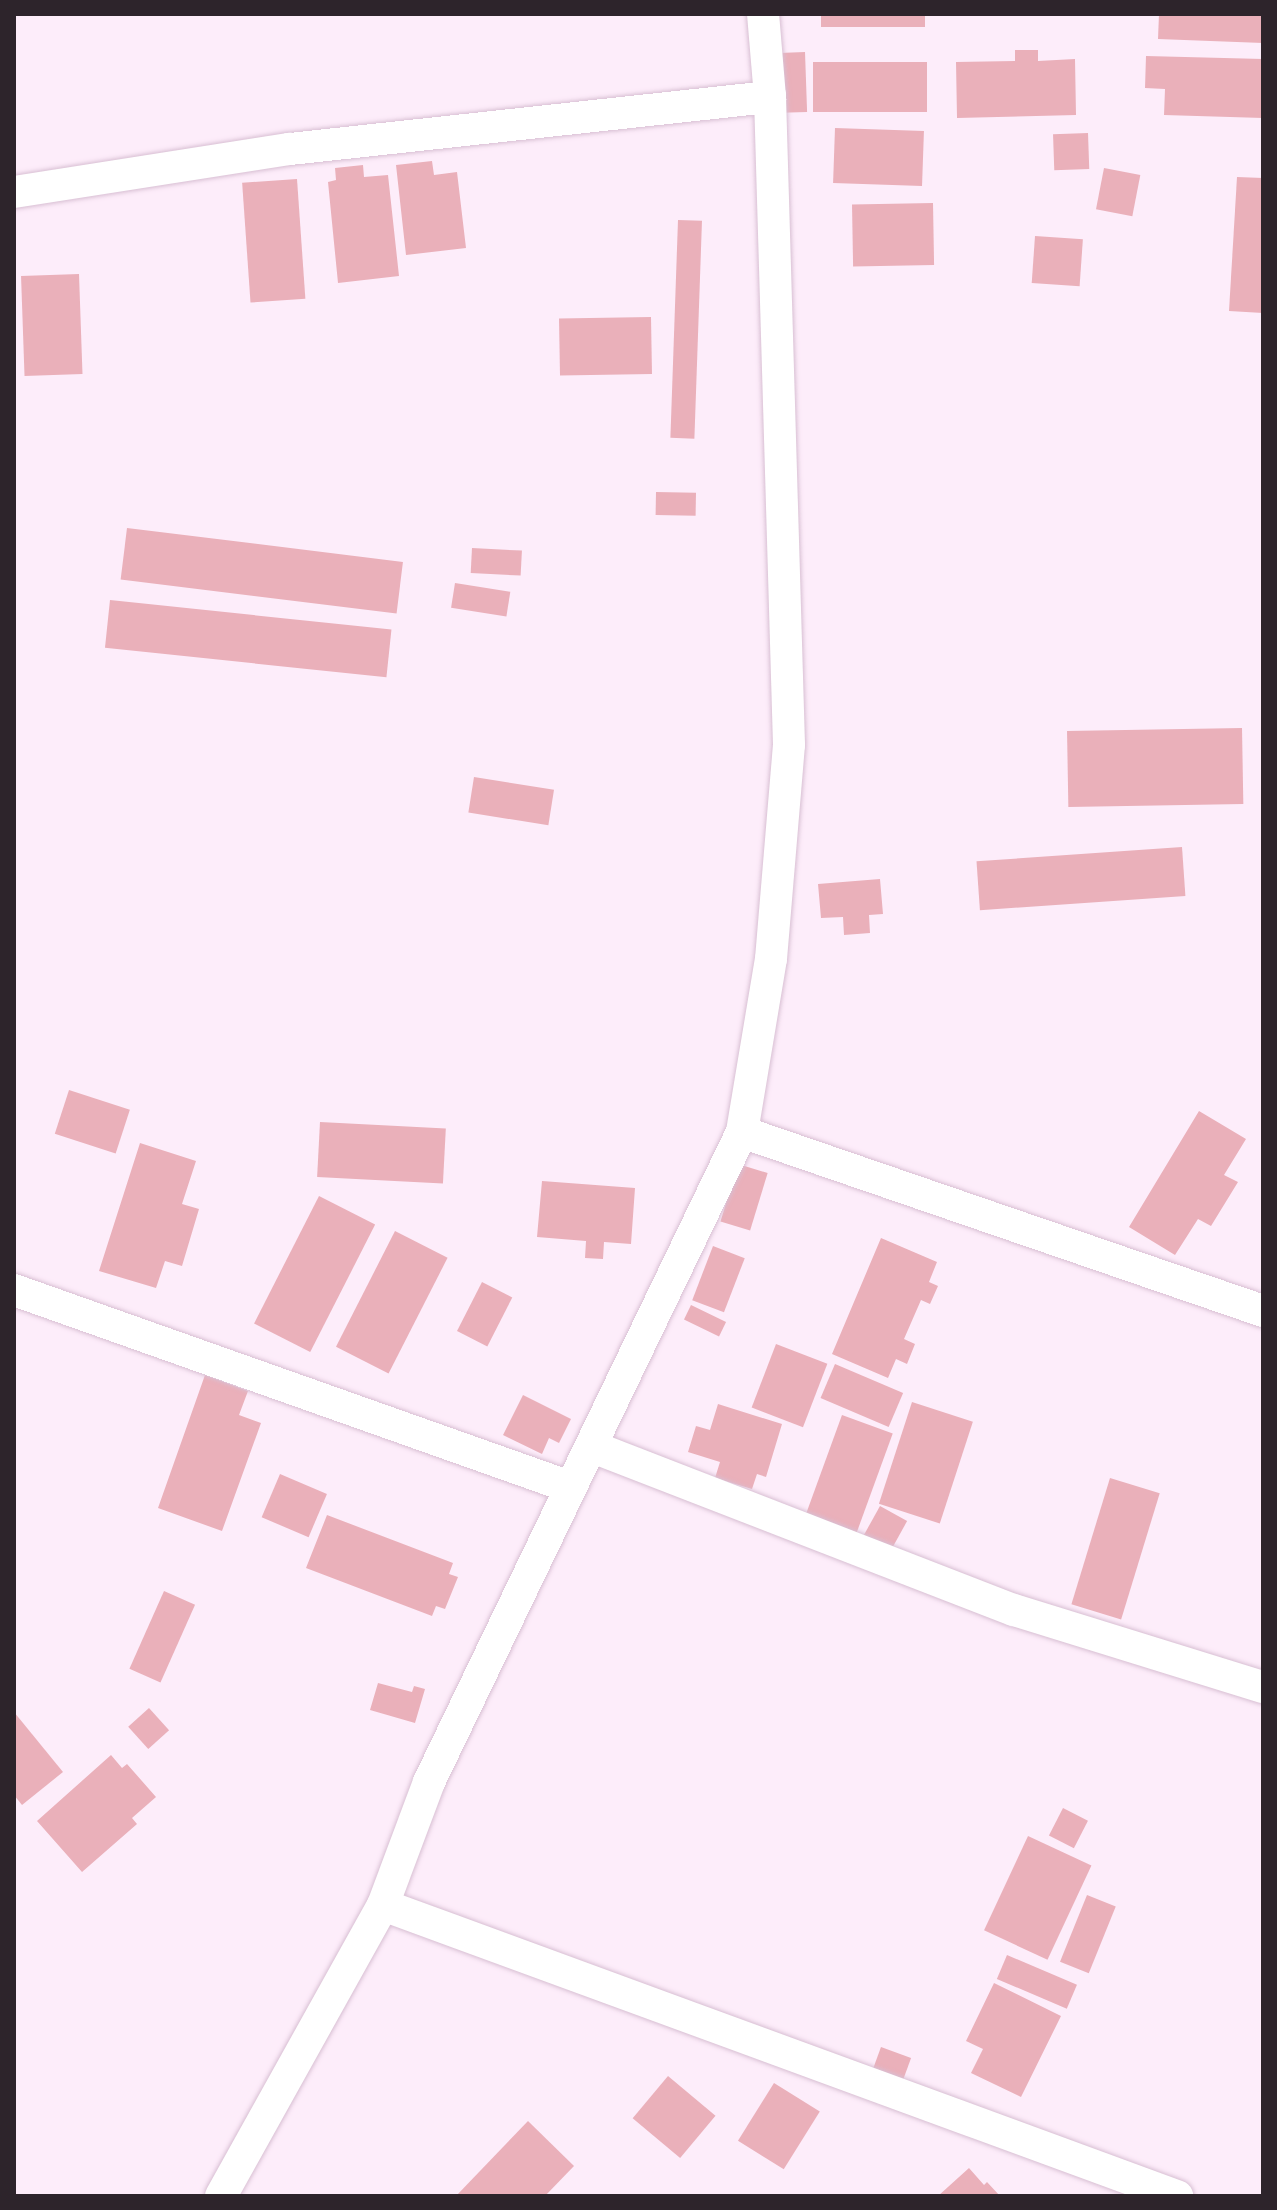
<!DOCTYPE html>
<html>
<head>
<meta charset="utf-8">
<style>
	body { margin:0 }
	#map { position:relative; width:1277px; height:2210px; overflow:hidden; background:#fdedfa; font-family:Montserrat,sans-serif }
	div>[style] { position:absolute }
	.building>* { inset:0; background:#eab0ba; transform-origin:0 0 }
	.roads { filter:drop-shadow(0 0 2px #d8bfd3) drop-shadow(0 0 2px #d8bfd3) }
	.minor>* { height:32px; margin:-16px; padding:0 16px; transform-origin:16px; border-radius:16px; background:#fff }
	span { translate:-50% -50%; white-space:nowrap; text-align:center; line-height:1.15; -webkit-text-stroke:8px #fdedfa; paint-order:stroke }
	.frame { position:absolute; inset:0; border:16px solid #2d242b; pointer-events:none }
</style>
</head>
<body>
<div id="map">
	<div class="building">
		<div style="left:821px;top:14px;width:104px;height:13px"></div>
		<div style="clip-path:polygon(1159px 14px,1263px 14px,1263px 43px,1158px 39px)"></div>
		<div style="clip-path:polygon(1015px 50px,1038px 50px,1038px 61px,1075px 59px,1076px 115px,957px 118px,956px 62px,1015px 61px)"></div>
		<div style="left:805px;top:52px;width:60px;height:26px;rotate:88deg"></div>
		<div style="clip-path:polygon(1146px 56px,1263px 59px,1263px 118px,1164px 115px,1165px 89px,1145px 88px)"></div>
		<div style="left:927px;top:62px;width:50px;height:114px;rotate:90deg"></div>
		<div style="left:835px;top:128px;width:89px;height:55px;rotate:2deg"></div>
		<div style="left:1088px;top:133px;width:36px;height:35px;rotate:88deg"></div>
		<div style="clip-path:polygon(432px 161px,434px 175px,457px 172px,466px 248px,406px 255px,396px 165px)"></div>
		<div style="clip-path:polygon(363px 165px,364px 177px,388px 175px,399px 276px,338px 283px,328px 182px,336px 180px,335px 168px)"></div>
		<div style="left:1104px;top:168px;width:37px;height:42px;rotate:11deg"></div>
		<div style="clip-path:polygon(1237px 177px,1263px 178px,1263px 313px,1229px 311px)"></div>
		<div style="left:297px;top:179px;width:120px;height:55px;rotate:86deg"></div>
		<div style="left:933px;top:203px;width:62px;height:81px;rotate:89deg"></div>
		<div style="left:678px;top:220px;width:24px;height:218px;rotate:2deg"></div>
		<div style="left:1035px;top:236px;width:48px;height:47px;rotate:4deg"></div>
		<div style="left:79px;top:274px;width:100px;height:58px;rotate:88deg"></div>
		<div style="left:651px;top:317px;width:57px;height:92px;rotate:89deg"></div>
		<div style="left:656px;top:492px;width:40px;height:23px;rotate:1deg"></div>
		<div style="left:127px;top:528px;width:278px;height:52px;rotate:7deg"></div>
		<div style="left:472px;top:548px;width:50px;height:25px;rotate:3deg"></div>
		<div style="left:455px;top:583px;width:56px;height:25px;rotate:9deg"></div>
		<div style="left:110px;top:600px;width:283px;height:48px;rotate:6deg"></div>
		<div style="left:1242px;top:728px;width:76px;height:175px;rotate:89deg"></div>
		<div style="left:474px;top:777px;width:81px;height:36px;rotate:9deg"></div>
		<div style="left:1182px;top:847px;width:49px;height:206px;rotate:86deg"></div>
		<div style="clip-path:polygon(880px 879px,883px 914px,869px 915px,870px 933px,844px 935px,843px 917px,821px 918px,818px 884px)"></div>
		<div style="left:69px;top:1090px;width:64px;height:46px;rotate:18deg"></div>
		<div style="clip-path:polygon(1199px 1111px,1246px 1139px,1224px 1175px,1238px 1182px,1211px 1226px,1198px 1219px,1175px 1255px,1129px 1227px)"></div>
		<div style="left:320px;top:1122px;width:126px;height:55px;rotate:3deg"></div>
		<div style="clip-path:polygon(140px 1143px,196px 1161px,182px 1204px,199px 1209px,182px 1266px,165px 1261px,156px 1288px,99px 1271px)"></div>
		<div style="left:738px;top:1164px;width:31px;height:60px;rotate:17deg"></div>
		<div style="clip-path:polygon(542px 1181px,635px 1188px,631px 1244px,604px 1242px,603px 1259px,585px 1258px,586px 1241px,537px 1237px)"></div>
		<div style="left:319px;top:1196px;width:63px;height:143px;rotate:27deg"></div>
		<div style="left:395px;top:1231px;width:59px;height:130px;rotate:27deg"></div>
		<div style="clip-path:polygon(881px 1238px,937px 1262px,929px 1282px,938px 1286px,930px 1304px,921px 1300px,904px 1339px,915px 1344px,907px 1364px,896px 1359px,888px 1378px,832px 1354px)"></div>
		<div style="left:713px;top:1246px;width:34px;height:58px;rotate:21deg"></div>
		<div style="left:482px;top:1282px;width:34px;height:55px;rotate:27deg"></div>
		<div style="left:691px;top:1305px;width:39px;height:16px;rotate:26deg"></div>
		<div style="left:776px;top:1344px;width:55px;height:68px;rotate:21deg"></div>
		<div style="left:835px;top:1364px;width:74px;height:37px;rotate:23deg"></div>
		<div style="clip-path:polygon(205px 1375px,248px 1391px,239px 1415px,261px 1423px,222px 1531px,158px 1508px)"></div>
		<div style="clip-path:polygon(523px 1395px,571px 1419px,559px 1443px,549px 1438px,542px 1454px,503px 1435px)"></div>
		<div style="left:912px;top:1402px;width:64px;height:107px;rotate:18deg"></div>
		<div style="clip-path:polygon(718px 1404px,782px 1424px,766px 1477px,757px 1474px,752px 1489px,715px 1478px,720px 1462px,688px 1452px,696px 1426px,710px 1430px)"></div>
		<div style="left:842px;top:1415px;width:54px;height:109px;rotate:20deg"></div>
		<div style="left:280px;top:1474px;width:51px;height:47px;rotate:23deg"></div>
		<div style="left:1110px;top:1478px;width:52px;height:132px;rotate:17deg"></div>
		<div style="left:880px;top:1506px;width:31px;height:37px;rotate:29deg"></div>
		<div style="clip-path:polygon(327px 1515px,453px 1563px,449px 1574px,458px 1577px,445px 1609px,436px 1606px,432px 1616px,306px 1568px)"></div>
		<div style="left:164px;top:1591px;width:34px;height:85px;rotate:24deg"></div>
		<div style="clip-path:polygon(378px 1683px,412px 1692px,414px 1686px,425px 1689px,415px 1723px,370px 1710px)"></div>
		<div style="left:149px;top:1708px;width:30px;height:28px;rotate:48deg"></div>
		<div style="clip-path:polygon(14px 1712px,63px 1772px,22px 1805px,14px 1795px)"></div>
		<div style="clip-path:polygon(111px 1755px,122px 1768px,127px 1764px,156px 1797px,132px 1818px,137px 1824px,82px 1872px,37px 1821px)"></div>
		<div style="left:1063px;top:1808px;width:28px;height:31px;rotate:27deg"></div>
		<div style="left:1028px;top:1836px;width:70px;height:104px;rotate:25deg"></div>
		<div style="left:1087px;top:1895px;width:31px;height:72px;rotate:22deg"></div>
		<div style="left:1007px;top:1955px;width:76px;height:26px;rotate:23deg"></div>
		<div style="clip-path:polygon(994px 1983px,1061px 2016px,1021px 2097px,971px 2073px,983px 2049px,966px 2041px)"></div>
		<div style="left:881px;top:2047px;width:32px;height:28px;rotate:20deg"></div>
		<div style="left:668px;top:2076px;width:62px;height:55px;rotate:40deg"></div>
		<div style="left:774px;top:2083px;width:54px;height:68px;rotate:32deg"></div>
		<div style="clip-path:polygon(528px 2121px,574px 2166px,545px 2196px,456px 2196px)"></div>
		<div style="clip-path:polygon(969px 2168px,984px 2185px,987px 2182px,1000px 2196px,938px 2196px)"></div>
	</div>
	<div class="roads">
		<div class="minor">
			<div style="left:14px;top:192px;width:279px;rotate:-8.9deg"></div>
			<div style="left:290px;top:149px;width:483px;rotate:-6.2deg"></div>
			<div style="left:742px;top:1132px;width:551px;rotate:18.96deg"></div>
			<div style="left:14px;top:1290px;width:590px;rotate:19.51deg"></div>
			<div style="left:593px;top:1447px;width:451px;rotate:21.2deg"></div>
			<div style="left:1014px;top:1610px;width:261px;rotate:17.2deg"></div>
			<div style="left:383px;top:1905px;width:846px;rotate:20.13deg"></div>
			<div style="left:221px;top:2196px;width:333px;rotate:-60.9deg"></div>
			<div style="left:383px;top:1905px;width:131px;rotate:-69.5deg"></div>
			<div style="left:429px;top:1782px;width:721px;rotate:-64.29deg"></div>
			<div style="left:742px;top:1132px;width:175px;rotate:-80.5deg"></div>
			<div style="left:771px;top:959px;width:215px;rotate:-85.2deg"></div>
			<div style="left:789px;top:745px;width:648px;rotate:-91.68deg"></div>
			<div style="left:770px;top:97px;width:83px;rotate:-94.8deg"></div>
		</div>
	</div>
	<div class="frame"></div>
</div>
</body>
</html>
